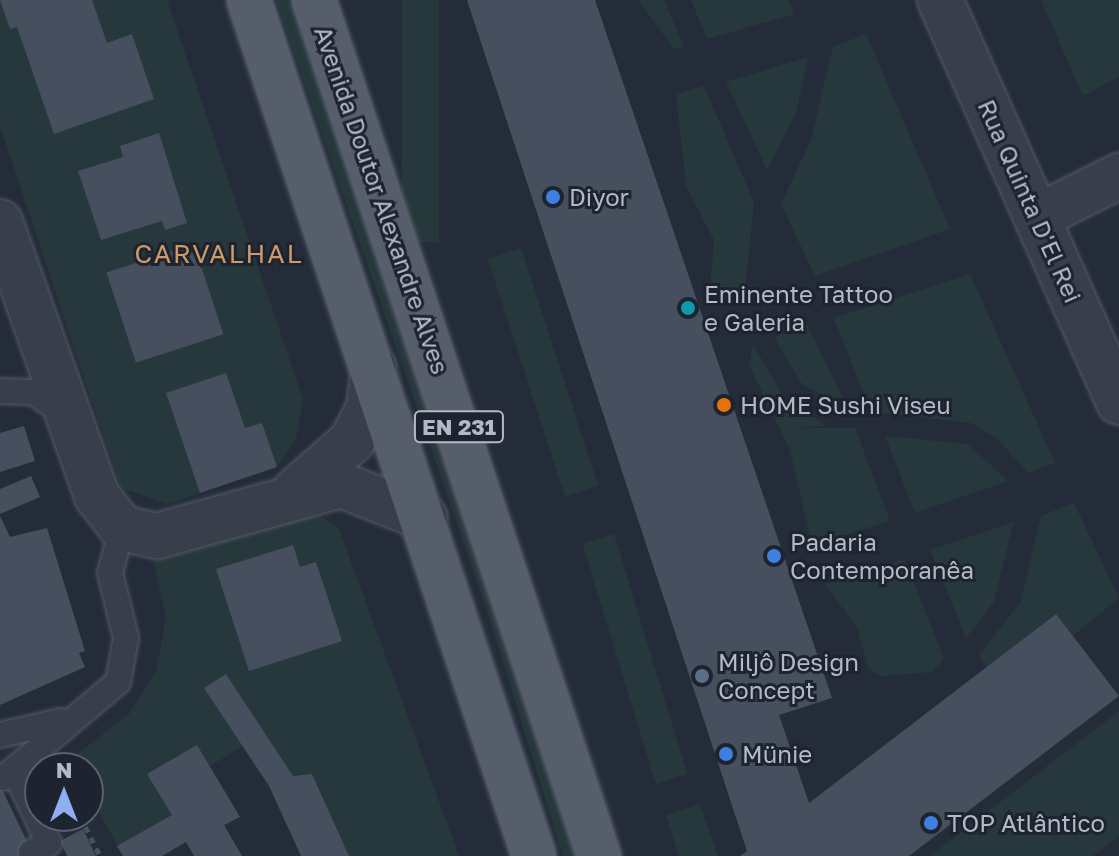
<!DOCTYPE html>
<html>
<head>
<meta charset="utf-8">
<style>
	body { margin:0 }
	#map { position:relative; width:1119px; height:856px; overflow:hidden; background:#242c3a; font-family:"Golos Text",sans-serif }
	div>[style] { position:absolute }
	.green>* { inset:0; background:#26383b; transform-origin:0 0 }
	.building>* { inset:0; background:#464f5e; transform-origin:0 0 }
	.path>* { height:5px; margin-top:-2.5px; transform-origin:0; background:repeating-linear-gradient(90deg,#445559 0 6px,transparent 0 12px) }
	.roads { filter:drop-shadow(0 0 2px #535a66) drop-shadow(0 0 2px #535a66) }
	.lane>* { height:24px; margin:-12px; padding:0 12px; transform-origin:12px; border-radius:12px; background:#383f4b }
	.street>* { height:44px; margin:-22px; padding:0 22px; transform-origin:22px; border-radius:22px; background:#383f4b }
	.primary>* { height:44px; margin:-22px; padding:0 22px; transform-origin:22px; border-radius:22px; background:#565d6b }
	.dots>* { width:22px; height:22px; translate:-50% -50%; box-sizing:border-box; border:4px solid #1d2430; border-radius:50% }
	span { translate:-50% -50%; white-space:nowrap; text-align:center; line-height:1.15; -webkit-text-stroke:6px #1d2430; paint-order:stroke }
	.shield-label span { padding:2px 6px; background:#1d2430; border:2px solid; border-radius:6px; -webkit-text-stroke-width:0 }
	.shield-label { font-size:22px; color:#b3bac6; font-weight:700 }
	.poi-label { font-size:24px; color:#b3bac6 }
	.left { translate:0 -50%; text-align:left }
	.street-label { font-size:24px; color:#b3bac6 }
	.neighbourhood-label { font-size:26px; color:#cd9a68; letter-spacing:2px }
	.north { position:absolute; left:24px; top:752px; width:80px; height:80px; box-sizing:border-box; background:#1d2430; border:2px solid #59606c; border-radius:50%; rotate:0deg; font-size:22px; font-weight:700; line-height:32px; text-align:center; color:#b3bac6 }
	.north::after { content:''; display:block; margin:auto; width:28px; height:36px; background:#8eaef1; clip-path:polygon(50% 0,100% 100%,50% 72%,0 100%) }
</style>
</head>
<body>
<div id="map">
	<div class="green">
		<div style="clip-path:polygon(0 0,167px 0,303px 399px,296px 439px,277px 467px,168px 504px,121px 488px,0 126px)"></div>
		<div style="clip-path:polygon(276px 0,295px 0,580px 856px,563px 856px,486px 608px)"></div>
		<div style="left:402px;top:0;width:37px;height:242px"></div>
		<div style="clip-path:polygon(638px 0,664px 0,684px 47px,674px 49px)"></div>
		<div style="clip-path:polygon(691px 0,789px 0,794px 14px,707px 39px)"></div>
		<div style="clip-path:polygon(1041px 0,1119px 0,1119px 77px,1083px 96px)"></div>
		<div style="clip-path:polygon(866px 34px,950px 229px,815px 276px,781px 204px,811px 140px,833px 47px)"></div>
		<div style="clip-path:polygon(808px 57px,796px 113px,767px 170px,726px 82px)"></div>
		<div style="clip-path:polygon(704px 86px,754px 203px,744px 297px,726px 303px,710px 289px,714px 240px,686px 186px,676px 94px)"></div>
		<div style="left:521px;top:248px;width:250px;height:35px;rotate:72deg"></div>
		<div style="clip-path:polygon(970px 274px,1055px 463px,1028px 473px,997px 438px,971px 423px,871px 412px,834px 318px)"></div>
		<div style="clip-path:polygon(807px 324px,848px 409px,802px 384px,774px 337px)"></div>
		<div style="clip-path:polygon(753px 344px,784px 398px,826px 426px,786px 428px,855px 428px,890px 521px,812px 545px,790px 450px,749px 365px)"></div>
		<div style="clip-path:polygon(885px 436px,968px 444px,1008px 481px,915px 513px)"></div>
		<div style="clip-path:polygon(1074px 503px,1119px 598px,1073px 636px,1055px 614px,987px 667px,979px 655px,1020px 603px,1041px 516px)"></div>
		<div style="clip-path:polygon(282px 514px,321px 516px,339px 529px,459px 856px,349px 856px,312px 774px,293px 776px,243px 746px,210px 766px,240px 817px,224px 826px,242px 856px,194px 856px,186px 842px,162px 856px,123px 856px,88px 791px,88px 768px,76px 768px,71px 759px,129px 714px,156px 671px,166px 619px,153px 557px,175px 556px)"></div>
		<div style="clip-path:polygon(1014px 522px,994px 602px,966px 638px,930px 550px)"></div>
		<div style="left:614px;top:534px;width:251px;height:33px;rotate:73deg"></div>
		<div style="clip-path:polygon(904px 559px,944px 659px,932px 672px,881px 676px,869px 670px,857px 628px,825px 584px)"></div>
		<div style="clip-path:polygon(1119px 711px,1119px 836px,1103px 849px,1092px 856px,930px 856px)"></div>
		<div style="clip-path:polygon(700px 804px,718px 856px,679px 856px,666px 815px)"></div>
	</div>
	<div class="building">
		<div style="clip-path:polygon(0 0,92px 0,107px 43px,132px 34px,154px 99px,54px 134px,17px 27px,10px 29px)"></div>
		<div style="clip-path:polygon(467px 0,595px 0,832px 698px,779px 715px,809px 803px,1056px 614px,1119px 696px,909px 856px,740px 856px,747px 851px)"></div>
		<div style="clip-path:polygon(159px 133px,187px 223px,165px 230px,162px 221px,101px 240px,78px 171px,123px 157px,120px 146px)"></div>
		<div style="left:194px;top:244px;width:95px;height:92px;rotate:72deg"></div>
		<div style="clip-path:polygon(226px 373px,245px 428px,262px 423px,277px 467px,200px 493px,166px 393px)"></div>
		<div style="clip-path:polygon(24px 426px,35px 461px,0 472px,0 433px)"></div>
		<div style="clip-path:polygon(31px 476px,40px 497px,0 514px,0 489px)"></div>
		<div style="clip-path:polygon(0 516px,10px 537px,47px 528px,85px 651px,79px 653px,85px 667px,0 705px)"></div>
		<div style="clip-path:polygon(293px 545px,300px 567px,316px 562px,342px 641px,249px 671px,216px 569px)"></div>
		<div style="clip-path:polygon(226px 674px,293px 776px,312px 774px,349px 856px,301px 856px,269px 786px,204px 688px)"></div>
		<div style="clip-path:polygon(197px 745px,240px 817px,224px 825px,242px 856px,194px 856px,186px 842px,162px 856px,123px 856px,117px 846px,172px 815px,147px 774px)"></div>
		<div style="clip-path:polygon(0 785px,24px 835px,33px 856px,0 856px)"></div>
		<div style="clip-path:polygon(83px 829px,96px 856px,67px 856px,60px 841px)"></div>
	</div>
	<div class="path">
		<div style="left:80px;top:816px;width:45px;rotate:63.4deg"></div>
	</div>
	<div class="roads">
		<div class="lane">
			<div style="left:0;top:391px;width:33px;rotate:2deg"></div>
			<div style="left:33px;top:392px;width:37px;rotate:35deg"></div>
			<div style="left:0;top:735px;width:63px;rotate:-12.9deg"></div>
			<div style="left:14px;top:769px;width:82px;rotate:64.7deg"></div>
			<div style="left:49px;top:843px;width:20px;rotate:153deg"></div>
			<div style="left:4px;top:778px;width:149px;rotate:-40.1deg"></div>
			<div style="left:118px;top:682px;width:45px;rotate:-79.7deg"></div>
			<div style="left:126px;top:638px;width:67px;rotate:-103.8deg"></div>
			<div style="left:110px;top:573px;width:47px;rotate:-75.1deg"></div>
		</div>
		<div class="street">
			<div style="left:940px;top:0;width:440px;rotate:66deg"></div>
			<div style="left:1037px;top:217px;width:92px;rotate:-26.6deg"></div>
			<div style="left:0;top:222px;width:291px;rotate:70.5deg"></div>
			<div style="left:97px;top:496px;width:41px;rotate:52deg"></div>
			<div style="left:122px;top:528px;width:36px;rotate:13deg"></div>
			<div style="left:157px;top:536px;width:191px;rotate:-15.5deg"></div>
			<div style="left:341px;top:485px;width:90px;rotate:21.4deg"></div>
			<div style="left:295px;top:491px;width:76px;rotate:-41.3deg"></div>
			<div style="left:352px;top:441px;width:37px;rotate:-63deg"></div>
			<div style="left:369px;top:408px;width:40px;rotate:-82.9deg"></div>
		</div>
		<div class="primary">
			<div style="left:249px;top:0;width:902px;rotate:71.59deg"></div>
			<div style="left:314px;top:0;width:902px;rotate:71.59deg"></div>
		</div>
	</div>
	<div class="dots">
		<div style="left:553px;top:197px;background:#3f7fe0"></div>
		<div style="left:688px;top:308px;background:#0f9aa8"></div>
		<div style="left:724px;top:405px;background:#e8710a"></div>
		<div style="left:774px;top:556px;background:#3f7fe0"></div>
		<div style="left:702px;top:676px;background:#5c6f8a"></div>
		<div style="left:726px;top:754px;background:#3f7fe0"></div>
		<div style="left:931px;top:823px;background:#3f7fe0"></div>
	</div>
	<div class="shield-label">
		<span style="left:459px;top:427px">EN 231</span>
	</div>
	<div class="poi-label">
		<span class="left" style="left:569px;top:197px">Diyor</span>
		<span class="left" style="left:704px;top:308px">Eminente Tattoo<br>e Galeria</span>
		<span class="left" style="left:740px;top:405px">HOME Sushi Viseu</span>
		<span class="left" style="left:790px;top:556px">Padaria<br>Contemporanêa</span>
		<span class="left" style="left:718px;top:676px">Miljô Design<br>Concept</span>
		<span class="left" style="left:742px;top:754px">Münie</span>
		<span class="left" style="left:947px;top:823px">TOP Atlântico</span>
	</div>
	<div class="street-label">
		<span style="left:382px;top:200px;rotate:71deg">Avenida Doutor Alexandre Alves</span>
		<span style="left:1030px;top:201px;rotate:66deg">Rua Quinta D'El Rei</span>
	</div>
	<div class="neighbourhood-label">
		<span style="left:219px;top:254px">CARVALHAL</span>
	</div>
	<div class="north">N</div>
</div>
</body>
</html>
